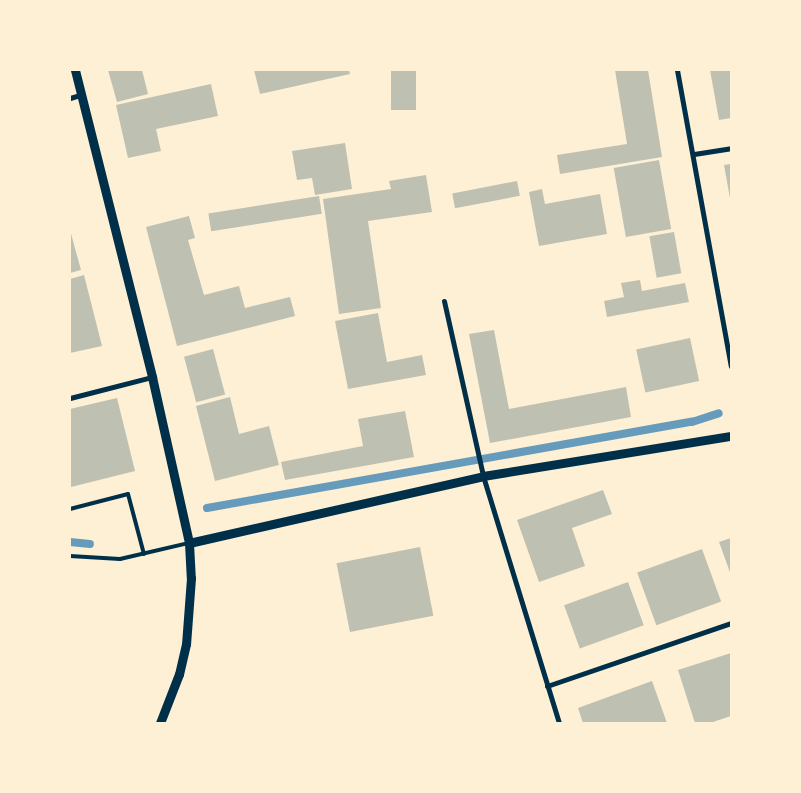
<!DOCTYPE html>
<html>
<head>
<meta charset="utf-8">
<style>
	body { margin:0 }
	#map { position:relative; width:801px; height:793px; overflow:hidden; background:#fdf0d5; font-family:"Times New Roman",serif }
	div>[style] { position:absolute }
	.stream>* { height:8px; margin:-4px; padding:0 4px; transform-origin:4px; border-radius:4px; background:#669bbc }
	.building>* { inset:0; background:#bec0b2; transform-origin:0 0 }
	.service>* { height:4px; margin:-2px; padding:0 2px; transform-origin:2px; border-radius:2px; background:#003049 }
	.minor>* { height:5px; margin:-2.5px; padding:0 2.5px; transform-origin:2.5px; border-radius:2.5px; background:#003049 }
	.tertiary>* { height:9px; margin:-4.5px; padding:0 4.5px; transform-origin:4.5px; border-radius:4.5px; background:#003049 }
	span { translate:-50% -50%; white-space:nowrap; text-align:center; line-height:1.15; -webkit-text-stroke:4px #fdf0d5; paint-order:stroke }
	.frame { position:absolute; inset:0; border:71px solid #fdf0d5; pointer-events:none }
</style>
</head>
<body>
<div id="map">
	<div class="stream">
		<div style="left:207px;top:508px;width:493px;rotate:-10.1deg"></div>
		<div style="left:692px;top:422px;width:28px;rotate:-18deg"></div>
		<div style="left:70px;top:542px;width:20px;rotate:6deg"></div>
	</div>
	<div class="building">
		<div style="clip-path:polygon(108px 70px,142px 70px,148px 94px,117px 102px)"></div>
		<div style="clip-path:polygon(254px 70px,349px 70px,350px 74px,260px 94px)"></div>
		<div style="left:391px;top:70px;width:25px;height:40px"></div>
		<div style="clip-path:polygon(615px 70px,648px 70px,662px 157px,560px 174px,557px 155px,627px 144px)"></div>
		<div style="clip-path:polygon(710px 70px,731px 70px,731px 118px,719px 120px)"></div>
		<div style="clip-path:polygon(211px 84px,218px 116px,156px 129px,161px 151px,128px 158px,116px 105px)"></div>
		<div style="clip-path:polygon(345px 143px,352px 189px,315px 195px,312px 178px,297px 180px,292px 151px)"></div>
		<div style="left:659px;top:160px;width:70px;height:46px;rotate:80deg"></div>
		<div style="clip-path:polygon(731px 164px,731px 198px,730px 198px,724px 165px)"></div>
		<div style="clip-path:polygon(426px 175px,432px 212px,368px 221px,381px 308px,339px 314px,323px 199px,391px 189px,389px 181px)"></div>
		<div style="left:517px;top:181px;width:15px;height:66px;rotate:79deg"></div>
		<div style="clip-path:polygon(542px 189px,545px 204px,600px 194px,607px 234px,539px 246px,529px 192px)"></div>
		<div style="left:319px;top:196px;width:18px;height:112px;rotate:81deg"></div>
		<div style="clip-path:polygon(189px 216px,195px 238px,188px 240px,204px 295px,239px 286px,245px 308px,290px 297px,295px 316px,177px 346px,146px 227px)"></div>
		<div style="clip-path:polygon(70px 230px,81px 270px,70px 273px)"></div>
		<div style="left:674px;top:232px;width:42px;height:25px;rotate:80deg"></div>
		<div style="clip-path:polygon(84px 275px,102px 346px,70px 353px,70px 279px)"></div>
		<div style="clip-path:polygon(640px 280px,642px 291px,685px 283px,689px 302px,607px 317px,604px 301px,624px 297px,621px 283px)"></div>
		<div style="clip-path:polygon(378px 313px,387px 362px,422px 355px,426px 375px,348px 389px,335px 321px)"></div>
		<div style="clip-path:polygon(494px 330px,509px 409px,626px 387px,631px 417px,490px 443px,469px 334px)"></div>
		<div style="left:690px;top:338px;width:44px;height:55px;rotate:78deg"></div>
		<div style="left:213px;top:349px;width:47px;height:30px;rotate:75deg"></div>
		<div style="clip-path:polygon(230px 397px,239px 434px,269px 426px,279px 465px,215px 481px,196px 406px)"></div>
		<div style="clip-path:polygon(117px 398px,135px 471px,71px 487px,70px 409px)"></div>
		<div style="clip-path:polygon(405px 411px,414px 457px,285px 480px,281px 462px,363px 446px,358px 419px)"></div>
		<div style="clip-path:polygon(603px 490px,612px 514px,572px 528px,585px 566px,539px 582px,517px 520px)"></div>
		<div style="clip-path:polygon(731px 538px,731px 575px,719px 542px)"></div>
		<div style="left:420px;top:547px;width:70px;height:85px;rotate:79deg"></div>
		<div style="left:702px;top:549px;width:56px;height:69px;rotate:70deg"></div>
		<div style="left:628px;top:582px;width:46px;height:68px;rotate:70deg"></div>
		<div style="clip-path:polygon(731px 653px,731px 716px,710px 723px,695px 723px,678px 670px)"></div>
		<div style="clip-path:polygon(652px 681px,667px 723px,583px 723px,578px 708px)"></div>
	</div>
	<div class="service">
		<div style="left:70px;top:509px;width:60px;rotate:-14.5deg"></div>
		<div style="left:128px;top:494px;width:62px;rotate:75.1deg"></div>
		<div style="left:70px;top:556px;width:50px;rotate:3.4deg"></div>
		<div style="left:120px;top:559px;width:71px;rotate:-13.1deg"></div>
	</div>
	<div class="minor">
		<div style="left:677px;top:70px;width:301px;rotate:79.7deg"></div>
		<div style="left:70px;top:98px;width:10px;rotate:-17deg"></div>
		<div style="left:694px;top:154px;width:37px;rotate:-9deg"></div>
		<div style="left:444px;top:301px;width:179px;rotate:77.4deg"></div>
		<div style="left:483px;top:476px;width:258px;rotate:72.9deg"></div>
		<div style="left:70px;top:398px;width:85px;rotate:-14.4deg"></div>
		<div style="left:547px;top:686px;width:194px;rotate:-18.9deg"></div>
	</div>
	<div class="tertiary">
		<div style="left:75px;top:70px;width:317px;rotate:75.9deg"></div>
		<div style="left:152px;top:377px;width:170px;rotate:77.4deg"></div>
		<div style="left:189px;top:543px;width:35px;rotate:87deg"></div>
		<div style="left:191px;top:578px;width:66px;rotate:94.3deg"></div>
		<div style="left:186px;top:644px;width:31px;rotate:103deg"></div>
		<div style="left:179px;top:674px;width:53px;rotate:111.2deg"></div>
		<div style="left:189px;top:543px;width:302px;rotate:-12.8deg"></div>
		<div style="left:483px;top:476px;width:251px;rotate:-9.2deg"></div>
	</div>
	<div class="frame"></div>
</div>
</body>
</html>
